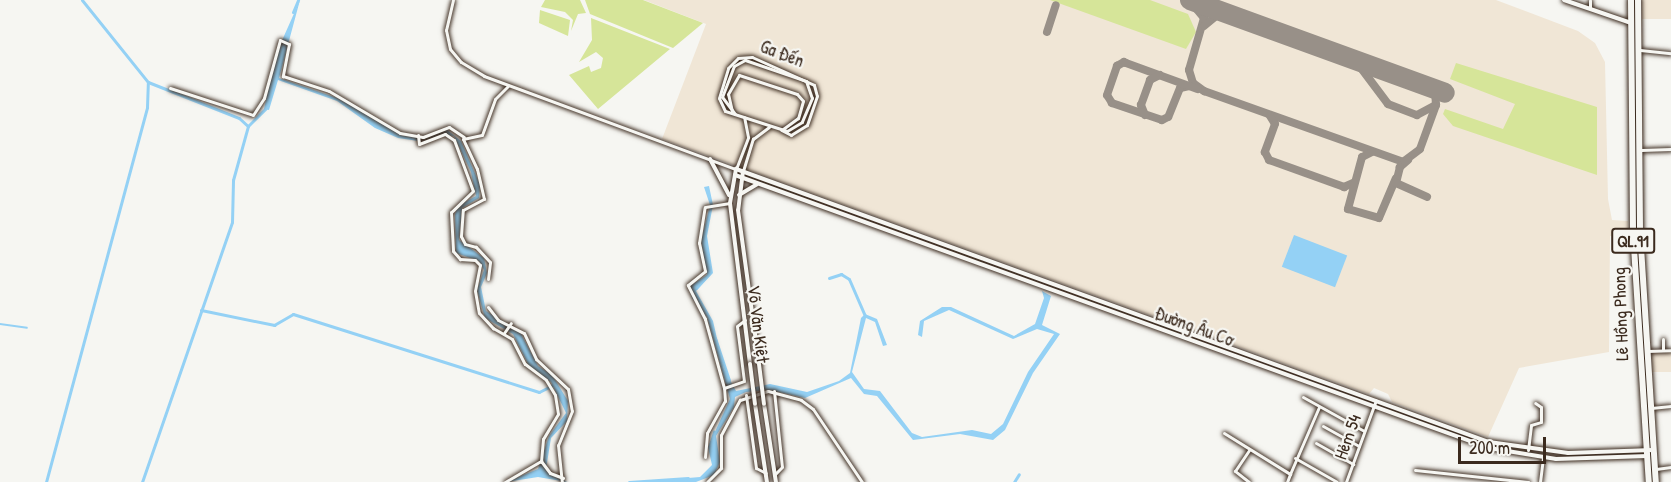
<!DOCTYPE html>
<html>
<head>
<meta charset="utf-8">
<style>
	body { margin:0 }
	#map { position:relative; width:1671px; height:482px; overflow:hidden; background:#f6f6f2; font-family:"Patrick Hand",sans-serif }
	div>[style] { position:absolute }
	.built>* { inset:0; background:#f0e6d6; transform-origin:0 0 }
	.green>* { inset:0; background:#d6e599 }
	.water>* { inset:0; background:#94d1f5; transform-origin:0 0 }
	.stream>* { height:1.5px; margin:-0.75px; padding:0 0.75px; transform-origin:0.75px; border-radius:0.75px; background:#94d1f5 }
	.canal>* { height:3px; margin:-1.5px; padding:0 1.5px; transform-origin:1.5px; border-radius:1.5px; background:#94d1f5 }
	.taxiway>* { height:8px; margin:-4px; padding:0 4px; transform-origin:4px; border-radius:4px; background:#989088 }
	.runway>* { height:20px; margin:-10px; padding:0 10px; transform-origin:10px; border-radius:10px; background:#989088 }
	.roads { filter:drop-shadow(0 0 2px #3b2a1e) drop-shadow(0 0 2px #3b2a1e) }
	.street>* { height:3px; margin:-1.5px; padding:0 1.5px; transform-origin:1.5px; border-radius:1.5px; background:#f6f6f2 }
	.secondary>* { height:4px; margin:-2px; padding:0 2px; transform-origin:2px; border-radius:2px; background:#f6f6f2 }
	.highway>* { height:6px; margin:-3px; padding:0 3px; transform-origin:3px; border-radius:3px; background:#f6f6f2 }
	.bridges { filter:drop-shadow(0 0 2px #3b2a1e) drop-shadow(0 0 2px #3b2a1e) }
	.secondary-bridge>* { height:4px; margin:-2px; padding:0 2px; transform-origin:2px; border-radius:2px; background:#f6f6f2 }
	span { translate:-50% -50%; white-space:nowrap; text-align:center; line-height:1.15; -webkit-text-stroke:4.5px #f6f6f2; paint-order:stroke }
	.shield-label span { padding:2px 4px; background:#f6f6f2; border:2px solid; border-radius:4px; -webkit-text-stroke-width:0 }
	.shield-label { font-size:16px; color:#3b2a1e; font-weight:700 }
	.street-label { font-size:18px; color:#3b2a1e }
	.scale { position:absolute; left:1458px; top:437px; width:88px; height:27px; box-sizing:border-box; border:3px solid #3b2a1e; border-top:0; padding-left:8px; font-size:18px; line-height:21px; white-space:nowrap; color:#3b2a1e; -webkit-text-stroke:4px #f6f6f2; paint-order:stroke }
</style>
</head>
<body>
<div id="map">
	<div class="built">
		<div style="clip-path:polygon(644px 0,1496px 0,1578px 31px,1595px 43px,1605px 62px,1608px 199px,1612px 220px,1628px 221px,1629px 235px,1610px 236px,1609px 352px,1519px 368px,1488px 437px,1392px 402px,1388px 394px,1374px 388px,1369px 394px,662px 139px,706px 24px)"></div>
		<div style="left:1642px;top:0;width:29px;height:19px"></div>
		<div style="left:1671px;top:351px;width:21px;height:19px;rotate:90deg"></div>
	</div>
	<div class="green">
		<div style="clip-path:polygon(545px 0,580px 0,586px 13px,578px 14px,571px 31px,573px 20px,565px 12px,541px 7px)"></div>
		<div style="clip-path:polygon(585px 0,643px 0,703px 23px,673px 48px,590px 14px)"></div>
		<div style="clip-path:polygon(1050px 0,1150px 0,1188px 14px,1196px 32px,1186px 49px)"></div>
		<div style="clip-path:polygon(540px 10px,570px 20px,568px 36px,539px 23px)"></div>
		<div style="clip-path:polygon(591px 18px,670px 49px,598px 109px,569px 75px,589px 66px,591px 72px,601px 68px,603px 58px,596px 52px,579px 62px,592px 40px)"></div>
		<div style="clip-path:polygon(1456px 63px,1597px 107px,1597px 175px,1453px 126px,1443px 114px,1445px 109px,1503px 129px,1515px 104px,1450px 79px)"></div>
	</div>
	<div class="water">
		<div style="clip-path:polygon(300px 0,279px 78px,346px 101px,403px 136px,429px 137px,446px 129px,461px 141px,480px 185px,479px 198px,462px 208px,459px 240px,484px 258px,487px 273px,481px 287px,486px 311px,520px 332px,538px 366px,552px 375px,568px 401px,567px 421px,551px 438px,546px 469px,567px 482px,538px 477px,506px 482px,538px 469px,549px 436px,566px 413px,551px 382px,529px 366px,513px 334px,485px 318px,477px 290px,484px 270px,479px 261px,456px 253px,455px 214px,458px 206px,476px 196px,471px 172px,454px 136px,441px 134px,425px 142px,398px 138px,375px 128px,337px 101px,278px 80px,269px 110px,264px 109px,276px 54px)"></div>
		<div style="clip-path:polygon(709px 186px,713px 205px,707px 236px,713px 273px,696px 291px,713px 321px,724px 369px,736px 391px,770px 384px,807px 392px,839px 381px,850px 373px,861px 318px,865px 314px,877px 319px,887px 345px,883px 346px,875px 322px,866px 318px,852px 372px,864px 389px,880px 391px,912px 433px,922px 437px,972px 430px,991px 434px,1003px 424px,1028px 372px,1054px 334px,1037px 329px,1013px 339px,949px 310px,924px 321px,922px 337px,918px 335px,920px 321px,942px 307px,951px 307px,1014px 336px,1035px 324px,1044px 298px,1042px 291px,1051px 296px,1042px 325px,1060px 334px,1033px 373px,1005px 430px,993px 440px,960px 434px,913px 440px,877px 396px,864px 394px,851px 378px,805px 398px,770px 390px,746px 392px,735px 397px,734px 407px,716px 436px,720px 462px,714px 475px,696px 482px,641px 482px,700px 477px,712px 465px,708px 447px,730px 399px,707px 317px,692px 298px,690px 286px,707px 275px,701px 241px,710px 205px,704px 187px)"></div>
		<div style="left:1294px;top:235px;width:57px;height:34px;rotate:21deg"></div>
	</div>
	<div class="stream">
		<div style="left:0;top:324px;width:27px;rotate:8deg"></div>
	</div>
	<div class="canal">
		<div style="left:82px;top:0;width:105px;rotate:51.2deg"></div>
		<div style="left:148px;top:82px;width:98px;rotate:21.6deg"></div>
		<div style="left:239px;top:118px;width:12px;rotate:42deg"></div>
		<div style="left:293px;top:12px;width:13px;rotate:-67deg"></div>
		<div style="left:829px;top:278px;width:13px;rotate:-18deg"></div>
		<div style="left:841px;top:274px;width:9px;rotate:32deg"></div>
		<div style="left:849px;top:279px;width:40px;rotate:66.6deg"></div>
		<div style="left:696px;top:288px;width:18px;rotate:-49deg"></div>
		<div style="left:201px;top:310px;width:75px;rotate:11.6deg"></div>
		<div style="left:274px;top:325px;width:22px;rotate:-30deg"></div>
		<div style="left:293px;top:314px;width:258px;rotate:17.6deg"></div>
		<div style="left:539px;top:392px;width:18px;rotate:-27deg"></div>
		<div style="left:715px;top:338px;width:44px;rotate:71.6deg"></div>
		<div style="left:710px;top:445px;width:14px;rotate:-73deg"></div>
		<div style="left:46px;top:482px;width:388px;rotate:-74.9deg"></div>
		<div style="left:147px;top:107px;width:25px;rotate:-88deg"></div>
		<div style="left:142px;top:482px;width:275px;rotate:-70.9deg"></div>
		<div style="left:232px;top:222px;width:42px;rotate:-88.6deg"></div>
		<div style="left:233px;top:180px;width:56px;rotate:-74.5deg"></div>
		<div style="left:248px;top:126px;width:25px;rotate:-45deg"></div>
		<div style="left:629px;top:482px;width:59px;rotate:-3.9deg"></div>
		<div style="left:1014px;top:482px;width:9px;rotate:-58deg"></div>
	</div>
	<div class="taxiway">
		<div style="left:1189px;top:0;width:23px;rotate:50deg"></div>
		<div style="left:1204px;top:18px;width:54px;rotate:106.1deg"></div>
		<div style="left:1189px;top:70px;width:14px;rotate:73deg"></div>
		<div style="left:1193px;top:83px;width:14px;rotate:36deg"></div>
		<div style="left:1204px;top:91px;width:211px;rotate:19.6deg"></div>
		<div style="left:1403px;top:162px;width:21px;rotate:-37deg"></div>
		<div style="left:1420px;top:149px;width:47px;rotate:-70deg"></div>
		<div style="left:1436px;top:105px;width:16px;rotate:-94deg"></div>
		<div style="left:1204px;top:26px;width:17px;rotate:-40deg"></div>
		<div style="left:1217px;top:15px;width:20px;rotate:6deg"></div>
		<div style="left:1047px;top:32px;width:28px;rotate:-72deg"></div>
		<div style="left:1348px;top:57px;width:12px;rotate:35deg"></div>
		<div style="left:1358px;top:64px;width:50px;rotate:53.1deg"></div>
		<div style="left:1388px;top:104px;width:31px;rotate:21deg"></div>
		<div style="left:1417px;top:115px;width:19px;rotate:-28deg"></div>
		<div style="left:1189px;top:86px;width:9px;rotate:167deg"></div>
		<div style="left:1180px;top:88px;width:31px;rotate:112deg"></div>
		<div style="left:1168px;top:117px;width:7px;rotate:153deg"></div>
		<div style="left:1162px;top:120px;width:53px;rotate:-161.2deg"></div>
		<div style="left:1112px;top:103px;width:9px;rotate:-122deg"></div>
		<div style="left:1107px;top:95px;width:31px;rotate:-71deg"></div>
		<div style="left:1117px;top:66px;width:8px;rotate:-30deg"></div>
		<div style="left:1124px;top:62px;width:2px;rotate:27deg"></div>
		<div style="left:1126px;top:63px;width:76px;rotate:20.1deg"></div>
		<div style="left:1145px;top:115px;width:11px;rotate:-112deg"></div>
		<div style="left:1141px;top:105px;width:27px;rotate:-70deg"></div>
		<div style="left:1150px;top:80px;width:11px;rotate:-27deg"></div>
		<div style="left:1270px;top:116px;width:9px;rotate:58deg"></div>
		<div style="left:1275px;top:124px;width:30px;rotate:110deg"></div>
		<div style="left:1265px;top:152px;width:9px;rotate:63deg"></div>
		<div style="left:1269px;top:160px;width:80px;rotate:19.8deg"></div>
		<div style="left:1344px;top:187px;width:10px;rotate:-24deg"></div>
		<div style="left:1372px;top:152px;width:11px;rotate:153deg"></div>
		<div style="left:1362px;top:157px;width:54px;rotate:105.1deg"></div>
		<div style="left:1348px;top:209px;width:32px;rotate:16deg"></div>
		<div style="left:1379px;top:218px;width:43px;rotate:-67deg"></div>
		<div style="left:1408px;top:160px;width:11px;rotate:139deg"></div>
		<div style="left:1400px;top:167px;width:16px;rotate:104deg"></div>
		<div style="left:1396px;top:183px;width:34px;rotate:24deg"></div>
	</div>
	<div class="runway">
		<div style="left:1190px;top:0;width:271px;rotate:20deg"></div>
	</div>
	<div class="roads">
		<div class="street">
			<div style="left:453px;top:0;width:31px;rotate:103deg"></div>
			<div style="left:446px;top:30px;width:19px;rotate:78deg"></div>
			<div style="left:450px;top:49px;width:17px;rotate:50deg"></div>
			<div style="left:461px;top:62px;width:27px;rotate:31deg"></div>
			<div style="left:484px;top:76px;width:269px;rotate:20.3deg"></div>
			<div style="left:736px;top:169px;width:34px;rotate:-69deg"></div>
			<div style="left:748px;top:137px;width:20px;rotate:-101deg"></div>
			<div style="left:1590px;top:8px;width:8px;rotate:-90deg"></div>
			<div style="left:1640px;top:50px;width:31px;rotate:6deg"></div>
			<div style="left:170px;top:88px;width:87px;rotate:18deg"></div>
			<div style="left:253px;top:115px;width:20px;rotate:-57deg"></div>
			<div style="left:264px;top:98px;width:60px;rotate:-74.6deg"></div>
			<div style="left:280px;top:40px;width:10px;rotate:24deg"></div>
			<div style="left:289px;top:44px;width:33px;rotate:101deg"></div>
			<div style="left:283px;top:76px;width:48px;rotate:18.1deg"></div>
			<div style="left:329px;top:91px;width:82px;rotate:30.6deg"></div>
			<div style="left:400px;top:133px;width:23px;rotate:10deg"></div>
			<div style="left:423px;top:137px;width:28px;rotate:-21deg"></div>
			<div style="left:449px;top:127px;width:18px;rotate:34deg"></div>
			<div style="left:732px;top:111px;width:17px;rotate:-103deg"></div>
			<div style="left:728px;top:94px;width:22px;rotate:-60deg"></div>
			<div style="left:739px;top:75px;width:61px;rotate:18.1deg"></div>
			<div style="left:797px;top:94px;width:9px;rotate:49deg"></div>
			<div style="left:803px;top:101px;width:18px;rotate:106deg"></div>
			<div style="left:798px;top:118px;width:19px;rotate:144deg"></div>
			<div style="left:735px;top:114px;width:21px;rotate:-127deg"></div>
			<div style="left:722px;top:97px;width:33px;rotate:-69deg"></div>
			<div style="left:734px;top:66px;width:13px;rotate:-29deg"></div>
			<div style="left:745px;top:60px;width:65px;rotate:19deg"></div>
			<div style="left:806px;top:81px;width:18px;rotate:71deg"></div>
			<div style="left:812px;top:98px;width:26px;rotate:113deg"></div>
			<div style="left:802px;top:122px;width:17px;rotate:149deg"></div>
			<div style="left:787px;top:131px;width:65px;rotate:-162.1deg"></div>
			<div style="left:725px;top:111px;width:14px;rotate:-115deg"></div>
			<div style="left:719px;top:98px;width:31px;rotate:-73deg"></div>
			<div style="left:728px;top:68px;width:14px;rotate:-45deg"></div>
			<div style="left:738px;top:58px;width:14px;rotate:-4deg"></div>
			<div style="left:752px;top:57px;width:68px;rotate:24.3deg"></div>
			<div style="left:814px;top:85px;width:11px;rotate:75deg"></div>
			<div style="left:817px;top:96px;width:31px;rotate:109deg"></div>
			<div style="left:807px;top:125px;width:19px;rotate:148deg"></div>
			<div style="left:791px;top:135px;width:11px;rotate:-153deg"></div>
			<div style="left:418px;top:135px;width:9px;rotate:84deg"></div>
			<div style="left:419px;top:144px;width:28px;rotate:-21deg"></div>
			<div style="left:445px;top:134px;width:11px;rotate:34deg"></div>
			<div style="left:454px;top:140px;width:54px;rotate:69.6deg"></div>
			<div style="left:473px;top:191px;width:30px;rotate:136deg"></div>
			<div style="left:451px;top:212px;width:39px;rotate:87deg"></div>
			<div style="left:453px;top:251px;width:11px;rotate:49deg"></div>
			<div style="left:460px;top:259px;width:15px;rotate:4deg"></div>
			<div style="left:475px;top:260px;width:7px;rotate:45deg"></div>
			<div style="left:480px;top:265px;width:26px;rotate:101deg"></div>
			<div style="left:475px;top:291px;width:22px;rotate:80deg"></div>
			<div style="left:479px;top:313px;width:21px;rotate:47deg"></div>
			<div style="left:493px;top:328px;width:22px;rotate:30deg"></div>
			<div style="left:512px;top:339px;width:28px;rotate:63deg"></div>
			<div style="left:525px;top:364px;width:26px;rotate:37deg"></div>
			<div style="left:546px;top:380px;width:17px;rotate:59deg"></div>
			<div style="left:555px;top:395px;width:19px;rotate:81deg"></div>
			<div style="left:558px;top:414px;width:29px;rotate:121deg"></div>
			<div style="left:543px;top:439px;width:23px;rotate:95deg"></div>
			<div style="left:1641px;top:150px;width:30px;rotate:-2deg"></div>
			<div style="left:743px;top:171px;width:34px;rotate:-73deg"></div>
			<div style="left:753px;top:139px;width:20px;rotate:-37deg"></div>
			<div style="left:488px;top:279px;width:17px;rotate:-83deg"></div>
			<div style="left:490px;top:262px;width:21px;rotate:-133deg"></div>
			<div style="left:476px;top:247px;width:11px;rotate:-165deg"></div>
			<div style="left:465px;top:244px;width:9px;rotate:-117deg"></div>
			<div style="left:461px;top:236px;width:26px;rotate:-86deg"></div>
			<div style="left:463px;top:210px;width:24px;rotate:-28deg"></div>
			<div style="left:484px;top:199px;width:31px;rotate:-103deg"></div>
			<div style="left:477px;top:169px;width:33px;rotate:-115deg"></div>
			<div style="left:463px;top:139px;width:19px;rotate:-12deg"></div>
			<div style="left:482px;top:135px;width:38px;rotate:-70deg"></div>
			<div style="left:495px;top:99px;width:18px;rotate:-45deg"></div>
			<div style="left:488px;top:307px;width:16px;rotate:52deg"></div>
			<div style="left:498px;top:320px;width:29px;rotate:27deg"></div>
			<div style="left:524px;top:333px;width:29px;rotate:65deg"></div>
			<div style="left:536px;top:359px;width:44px;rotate:43.2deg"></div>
			<div style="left:568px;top:389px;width:22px;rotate:80deg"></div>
			<div style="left:572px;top:411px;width:37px;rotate:112deg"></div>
			<div style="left:558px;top:445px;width:37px;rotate:84deg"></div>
			<div style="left:504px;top:333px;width:12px;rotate:-55deg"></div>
			<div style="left:1663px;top:339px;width:10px;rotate:90deg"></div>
			<div style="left:1647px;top:351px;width:24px;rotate:-2deg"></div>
			<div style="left:724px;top:388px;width:72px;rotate:-105.4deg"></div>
			<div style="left:705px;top:319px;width:38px;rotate:-117deg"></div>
			<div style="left:688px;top:285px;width:22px;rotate:-39deg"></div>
			<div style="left:705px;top:271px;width:29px;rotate:-102deg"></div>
			<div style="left:699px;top:243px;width:36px;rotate:-81deg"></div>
			<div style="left:705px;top:207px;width:25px;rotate:-9deg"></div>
			<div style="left:774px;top:391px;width:76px;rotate:84deg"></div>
			<div style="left:782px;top:467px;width:10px;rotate:135deg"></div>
			<div style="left:746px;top:395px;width:74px;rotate:82.2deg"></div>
			<div style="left:756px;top:468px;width:11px;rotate:27deg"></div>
			<div style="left:1303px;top:397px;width:70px;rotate:29.1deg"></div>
			<div style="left:1651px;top:408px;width:20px;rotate:-6deg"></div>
			<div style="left:1323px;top:426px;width:41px;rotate:29.1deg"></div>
			<div style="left:1224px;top:433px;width:78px;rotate:31.8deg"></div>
			<div style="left:1290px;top:474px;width:73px;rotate:-66.6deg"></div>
			<div style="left:1316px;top:443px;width:43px;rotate:29.6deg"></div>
			<div style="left:1528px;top:450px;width:25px;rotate:-83deg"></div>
			<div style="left:1531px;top:425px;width:10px;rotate:-17deg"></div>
			<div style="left:1541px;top:422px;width:15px;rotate:-90deg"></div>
			<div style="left:1541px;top:407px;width:7px;rotate:-146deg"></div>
			<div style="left:705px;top:457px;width:24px;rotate:-85deg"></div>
			<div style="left:707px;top:433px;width:37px;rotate:-61deg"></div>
			<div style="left:725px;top:401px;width:13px;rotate:-94deg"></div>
			<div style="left:724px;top:388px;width:21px;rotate:-19deg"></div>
			<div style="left:744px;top:381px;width:55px;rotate:-97.3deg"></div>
			<div style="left:737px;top:326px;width:10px;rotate:-37deg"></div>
			<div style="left:1295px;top:458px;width:48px;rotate:29.7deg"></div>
			<div style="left:1656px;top:469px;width:15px;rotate:-8deg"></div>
			<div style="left:1415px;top:470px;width:114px;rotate:6.1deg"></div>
			<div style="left:505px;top:482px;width:42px;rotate:-30.3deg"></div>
			<div style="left:541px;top:461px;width:15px;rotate:53deg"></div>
			<div style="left:550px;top:473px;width:14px;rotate:21deg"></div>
			<div style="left:707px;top:482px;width:20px;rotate:-45deg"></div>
			<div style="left:721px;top:468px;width:33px;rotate:-90deg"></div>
			<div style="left:721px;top:435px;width:40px;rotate:-62deg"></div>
			<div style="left:740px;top:400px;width:29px;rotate:-18deg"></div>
			<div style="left:768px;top:391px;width:34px;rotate:15deg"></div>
			<div style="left:801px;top:400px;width:15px;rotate:37deg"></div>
			<div style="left:813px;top:409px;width:88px;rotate:56.1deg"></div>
			<div style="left:1249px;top:482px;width:18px;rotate:-142deg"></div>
			<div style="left:1235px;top:471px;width:25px;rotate:-56deg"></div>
			<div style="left:1287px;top:482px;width:9px;rotate:-69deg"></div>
			<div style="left:1346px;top:482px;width:87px;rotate:-69.9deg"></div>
			<div style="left:1540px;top:482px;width:24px;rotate:-83deg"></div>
		</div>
		<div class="secondary">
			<div style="left:1564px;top:0;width:71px;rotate:18.9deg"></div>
			<div style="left:710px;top:159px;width:41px;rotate:62.2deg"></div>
			<div style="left:743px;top:171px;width:39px;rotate:97deg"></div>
			<div style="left:738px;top:210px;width:155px;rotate:82.2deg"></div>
			<div style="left:735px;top:175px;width:802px;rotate:19.9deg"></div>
			<div style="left:1489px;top:448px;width:68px;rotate:9.3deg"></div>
			<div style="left:1556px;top:459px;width:92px;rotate:-1.9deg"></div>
			<div style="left:739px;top:195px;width:21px;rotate:-31deg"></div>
			<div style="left:750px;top:364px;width:162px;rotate:-97.1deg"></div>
			<div style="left:730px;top:203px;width:35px;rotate:-80deg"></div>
			<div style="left:736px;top:169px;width:801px;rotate:19.93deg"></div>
			<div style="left:1489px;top:442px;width:80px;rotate:7.9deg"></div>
			<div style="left:1568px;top:453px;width:84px;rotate:-2deg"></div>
			<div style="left:755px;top:404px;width:79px;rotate:81.3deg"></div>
			<div style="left:764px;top:404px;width:79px;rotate:81.3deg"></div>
		</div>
		<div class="highway">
			<div style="left:1631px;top:0;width:231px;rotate:89.5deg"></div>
			<div style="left:1633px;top:231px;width:252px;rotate:86.4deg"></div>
			<div style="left:1638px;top:0;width:231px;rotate:89.5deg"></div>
			<div style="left:1640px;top:231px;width:252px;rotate:86.4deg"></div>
		</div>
	</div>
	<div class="bridges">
		<div class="secondary-bridge">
			<div style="left:750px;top:364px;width:40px;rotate:82.9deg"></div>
			<div style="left:759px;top:364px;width:40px;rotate:82.9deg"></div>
		</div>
	</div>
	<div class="shield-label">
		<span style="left:1633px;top:241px">QL.91</span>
	</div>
	<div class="street-label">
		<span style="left:782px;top:54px;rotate:21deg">Ga Đến</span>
		<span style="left:1621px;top:314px;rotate:-92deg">Lê Hồng Phong</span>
		<span style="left:758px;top:324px;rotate:83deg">Võ Văn Kiệt</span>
		<span style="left:1194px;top:327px;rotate:20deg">Đường Âu Cơ</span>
		<span style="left:1348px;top:437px;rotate:-70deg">Hẻm 54</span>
	</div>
	<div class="scale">200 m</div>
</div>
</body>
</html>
